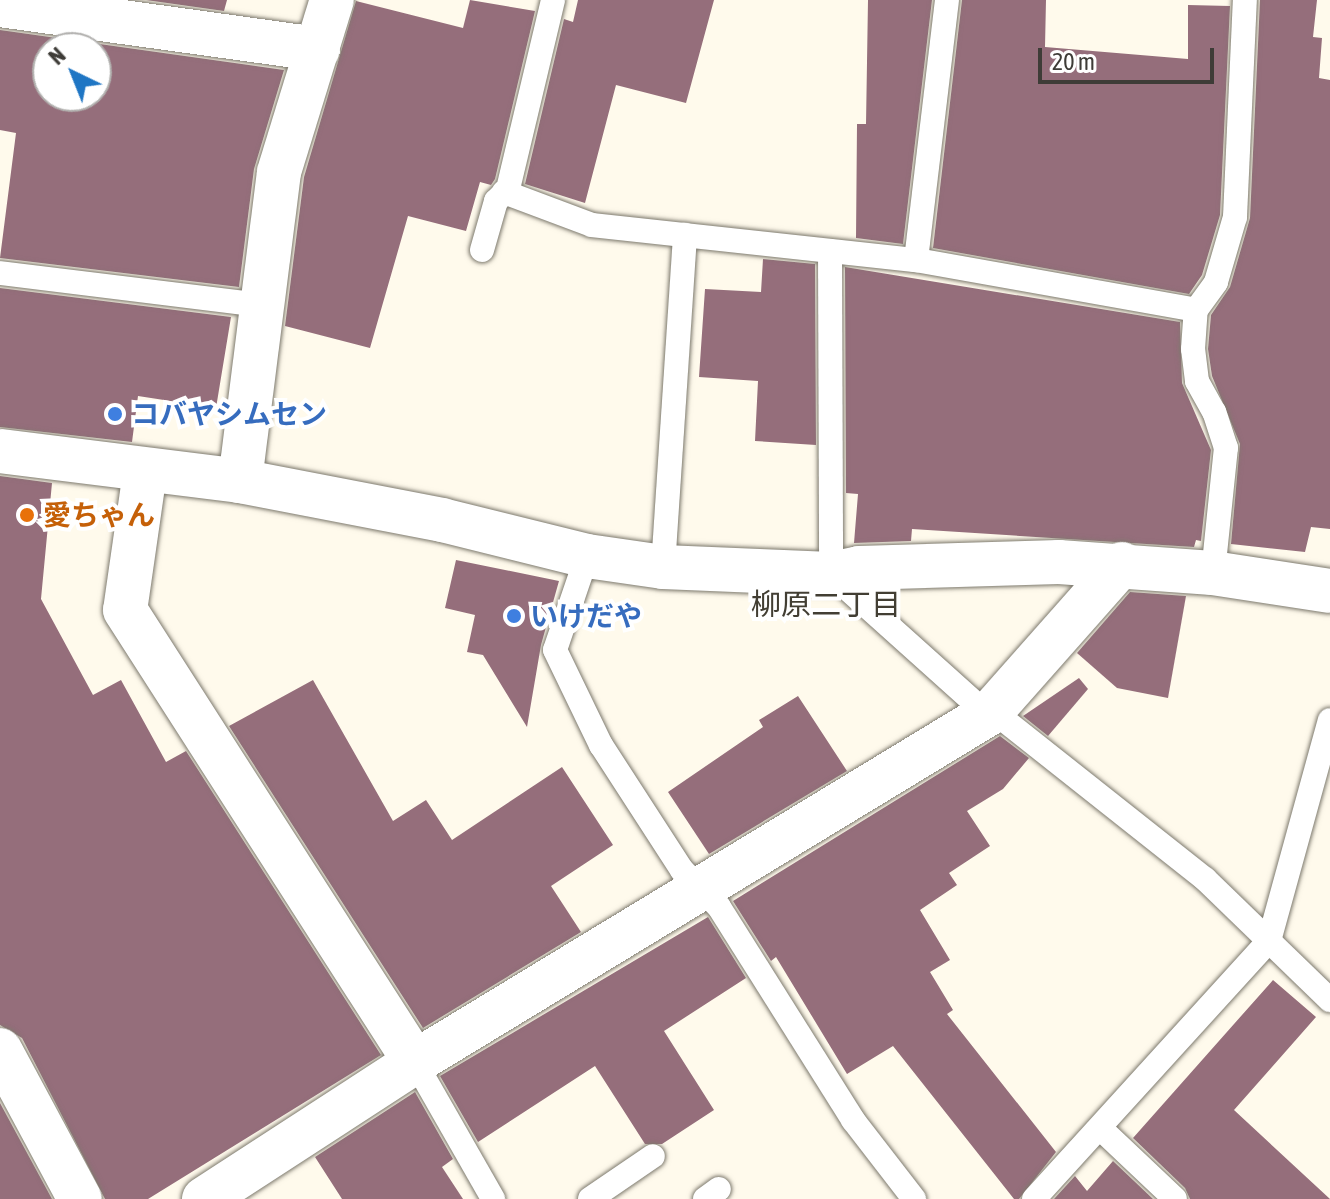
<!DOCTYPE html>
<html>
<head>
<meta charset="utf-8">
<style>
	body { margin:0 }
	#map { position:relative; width:1330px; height:1199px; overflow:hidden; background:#fffaec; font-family:"Asap Condensed","Noto Sans JP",sans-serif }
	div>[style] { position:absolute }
	.building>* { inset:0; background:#956e7b }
	.roads { filter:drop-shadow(0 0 2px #7d796d) drop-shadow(0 0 2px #7d796d) }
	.service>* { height:24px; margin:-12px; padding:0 12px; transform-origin:12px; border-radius:12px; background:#fff }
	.minor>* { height:44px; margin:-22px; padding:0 22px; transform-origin:22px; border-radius:22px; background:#fff }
	.dots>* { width:22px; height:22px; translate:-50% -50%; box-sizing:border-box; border:4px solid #fff; border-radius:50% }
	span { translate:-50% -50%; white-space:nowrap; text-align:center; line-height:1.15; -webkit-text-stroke:8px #fff; paint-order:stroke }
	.shop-label { font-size:28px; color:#366cbe; font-weight:700 }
	.left { translate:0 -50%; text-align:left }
	.food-label { font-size:28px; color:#c56008; font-weight:700 }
	.neighbourhood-label { font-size:30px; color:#423e33 }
	.north { position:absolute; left:32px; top:32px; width:80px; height:80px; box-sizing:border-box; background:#fff; border:2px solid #b2b1af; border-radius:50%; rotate:317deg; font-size:22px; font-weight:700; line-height:32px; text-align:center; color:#3e3c37 }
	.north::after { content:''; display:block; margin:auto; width:28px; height:36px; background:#1f76c4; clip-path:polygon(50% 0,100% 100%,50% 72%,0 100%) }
	.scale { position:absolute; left:1038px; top:48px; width:176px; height:36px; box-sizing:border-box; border:4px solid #3e3c37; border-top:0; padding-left:10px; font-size:24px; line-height:28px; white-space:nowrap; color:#3e3c37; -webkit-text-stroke:6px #fff; paint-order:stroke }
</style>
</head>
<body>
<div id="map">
	<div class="building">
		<div style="clip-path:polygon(146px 0,227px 0,224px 11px)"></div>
		<div style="clip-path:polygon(470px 0,535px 11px,495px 179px,491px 185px,480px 182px,466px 231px,408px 216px,370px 348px,285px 326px,304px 177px,356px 1px,463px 28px)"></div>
		<div style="clip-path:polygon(578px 0,714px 0,686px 103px,616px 85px,585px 203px,525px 184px,564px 19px,573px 22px)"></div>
		<div style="clip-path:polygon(868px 0,932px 0,903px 244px,856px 238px,857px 124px,866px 124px)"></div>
		<div style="clip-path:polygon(962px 0,1046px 0,1045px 47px,1188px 59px,1188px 5px,1230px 6px,1220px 215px,1202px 275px,1189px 294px,933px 248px)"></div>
		<div style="clip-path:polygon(1260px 0,1317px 0,1313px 37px,1322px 38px,1319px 78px,1330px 80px,1330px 529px,1311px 527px,1305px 552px,1231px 544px,1240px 444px,1212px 376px,1208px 349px,1211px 315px,1230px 287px,1250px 218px)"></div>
		<div style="clip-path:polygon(evenodd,0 30px,284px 70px,254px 169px,239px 287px,0 258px,16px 133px,0 130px,0 30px,48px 48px,96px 48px,96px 96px,48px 96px,48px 48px)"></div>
		<div style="clip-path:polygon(763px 259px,815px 264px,816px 445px,755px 441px,758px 381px,699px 377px,705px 289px,761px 292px)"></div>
		<div style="clip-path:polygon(845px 267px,1180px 322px,1182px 383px,1211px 450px,1201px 541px,1196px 540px,1194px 547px,912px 529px,911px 541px,854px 543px,858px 494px,846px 493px)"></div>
		<div style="clip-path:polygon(0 288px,231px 317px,216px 408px,138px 396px,132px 442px,0 427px)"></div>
		<div style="clip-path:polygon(0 476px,52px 483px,41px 599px,93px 695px,121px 680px,166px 762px,186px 751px,381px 1055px,148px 1199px,105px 1199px,22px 1038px,0 1025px)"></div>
		<div style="clip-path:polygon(456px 560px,559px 581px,541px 645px,527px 727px,483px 655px,467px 652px,475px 615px,445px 608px)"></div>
		<div style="clip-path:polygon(1130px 592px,1186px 596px,1168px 698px,1117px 688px,1077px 653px)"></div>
		<div style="clip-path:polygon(1079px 678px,1088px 689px,1048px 736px,1023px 716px)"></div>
		<div style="clip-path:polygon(313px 680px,393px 821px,426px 800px,452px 840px,562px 767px,613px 845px,551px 886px,581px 932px,423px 1028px,229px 726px)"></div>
		<div style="clip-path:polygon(798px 696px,847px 771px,709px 854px,668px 792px,763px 727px,759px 720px)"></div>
		<div style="clip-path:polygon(1000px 736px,1029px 758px,1003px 789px,967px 811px,990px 846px,949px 873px,957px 885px,920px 910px,950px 960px,930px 972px,953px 1010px,947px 1014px,1056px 1152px,1019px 1199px,1014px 1199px,893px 1046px,847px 1074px,776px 957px,771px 961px,733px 901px)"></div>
		<div style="clip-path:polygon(708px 917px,746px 978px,664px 1031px,714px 1110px,662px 1144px,645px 1144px,595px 1066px,478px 1142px,440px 1076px)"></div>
		<div style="clip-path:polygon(1273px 980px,1316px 1017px,1234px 1110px,1330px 1199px,1190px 1199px,1185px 1188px,1133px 1138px)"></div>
		<div style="clip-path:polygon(415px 1092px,453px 1159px,442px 1167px,463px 1199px,342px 1199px,315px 1157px)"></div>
		<div style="clip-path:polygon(0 1103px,52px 1199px,0 1199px)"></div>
		<div style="clip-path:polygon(1113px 1161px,1153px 1199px,1054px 1199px,1075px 1176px,1087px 1191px)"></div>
	</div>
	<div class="roads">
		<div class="service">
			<div style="left:504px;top:192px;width:94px;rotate:20.6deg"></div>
			<div style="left:592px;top:225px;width:326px;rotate:6.2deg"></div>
			<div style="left:916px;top:260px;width:284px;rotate:10.1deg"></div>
			<div style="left:482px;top:250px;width:51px;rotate:-74.1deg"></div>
			<div style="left:496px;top:201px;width:17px;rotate:-45deg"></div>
			<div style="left:508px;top:189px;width:194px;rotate:-76.6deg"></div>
			<div style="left:830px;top:251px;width:323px;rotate:89.8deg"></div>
			<div style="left:831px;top:574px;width:195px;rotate:41.9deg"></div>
			<div style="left:976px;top:704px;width:31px;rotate:29deg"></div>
			<div style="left:1003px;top:719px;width:258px;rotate:38.4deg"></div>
			<div style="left:1205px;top:879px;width:174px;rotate:44.1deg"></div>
			<div style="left:916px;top:260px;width:262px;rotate:-83.2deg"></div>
			<div style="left:0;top:273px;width:261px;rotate:7deg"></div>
			<div style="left:587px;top:556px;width:99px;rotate:108.8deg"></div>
			<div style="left:555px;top:650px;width:106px;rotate:64.2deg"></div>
			<div style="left:601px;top:745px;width:149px;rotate:57.1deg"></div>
			<div style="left:682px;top:870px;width:52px;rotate:45deg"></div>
			<div style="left:719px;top:907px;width:252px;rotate:57.8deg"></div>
			<div style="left:853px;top:1120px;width:100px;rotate:52.3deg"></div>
			<div style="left:663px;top:567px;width:333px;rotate:-86.2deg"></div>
			<div style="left:1213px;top:573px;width:126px;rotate:-84.1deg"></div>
			<div style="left:1226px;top:448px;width:38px;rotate:-108deg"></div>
			<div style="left:1214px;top:412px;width:35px;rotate:-119deg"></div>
			<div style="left:1197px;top:381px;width:32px;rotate:-97deg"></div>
			<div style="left:1193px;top:349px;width:39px;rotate:-86deg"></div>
			<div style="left:1196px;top:310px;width:34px;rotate:-54deg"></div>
			<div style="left:1216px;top:282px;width:68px;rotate:-73.7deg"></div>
			<div style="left:1235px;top:217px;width:217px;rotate:-87.4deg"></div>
			<div style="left:415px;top:1062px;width:158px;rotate:60.3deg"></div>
			<div style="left:1100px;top:1128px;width:103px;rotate:43.4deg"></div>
			<div style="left:590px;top:1199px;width:76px;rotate:-34.3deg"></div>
			<div style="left:705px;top:1199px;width:17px;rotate:-36deg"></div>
			<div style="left:1034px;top:1199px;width:349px;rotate:-47.7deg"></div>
			<div style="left:1269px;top:941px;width:229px;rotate:-74.6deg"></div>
		</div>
		<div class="minor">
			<div style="left:0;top:5px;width:321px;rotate:7.9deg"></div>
			<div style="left:0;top:451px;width:242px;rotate:7.1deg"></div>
			<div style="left:240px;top:481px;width:206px;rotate:10.9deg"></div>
			<div style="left:442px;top:520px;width:149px;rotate:13.9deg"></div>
			<div style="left:587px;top:556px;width:77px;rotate:8.2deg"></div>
			<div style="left:663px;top:567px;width:168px;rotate:2.4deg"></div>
			<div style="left:831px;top:574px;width:29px;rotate:-12deg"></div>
			<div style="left:859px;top:568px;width:200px;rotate:-1.7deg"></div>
			<div style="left:1059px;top:562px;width:154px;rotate:4.1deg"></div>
			<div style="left:1213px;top:573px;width:118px;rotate:8.7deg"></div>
			<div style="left:145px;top:472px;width:139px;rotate:98.2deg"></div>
			<div style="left:125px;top:610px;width:537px;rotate:57.32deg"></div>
			<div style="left:240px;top:481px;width:311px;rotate:-82.8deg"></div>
			<div style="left:279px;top:172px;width:180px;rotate:-72.9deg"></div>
			<div style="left:0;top:1050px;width:169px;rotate:61.8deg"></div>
			<div style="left:204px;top:1199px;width:252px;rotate:-33deg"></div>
			<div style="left:415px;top:1062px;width:673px;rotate:-31.26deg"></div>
			<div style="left:990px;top:713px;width:199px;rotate:-48.5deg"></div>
		</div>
	</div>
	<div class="dots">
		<div style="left:115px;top:414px;background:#3f7fe0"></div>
		<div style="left:27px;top:515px;background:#e8710a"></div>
		<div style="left:514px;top:616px;background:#3f7fe0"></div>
	</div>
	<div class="shop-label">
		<span class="left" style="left:131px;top:414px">コバヤシムセン</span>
		<span class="left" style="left:530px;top:616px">いけだや</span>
	</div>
	<div class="food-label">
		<span class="left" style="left:43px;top:515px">愛ちゃん</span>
	</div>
	<div class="neighbourhood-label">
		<span style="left:826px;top:604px">柳原二丁目</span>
	</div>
	<div class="north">N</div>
	<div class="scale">20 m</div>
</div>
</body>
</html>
